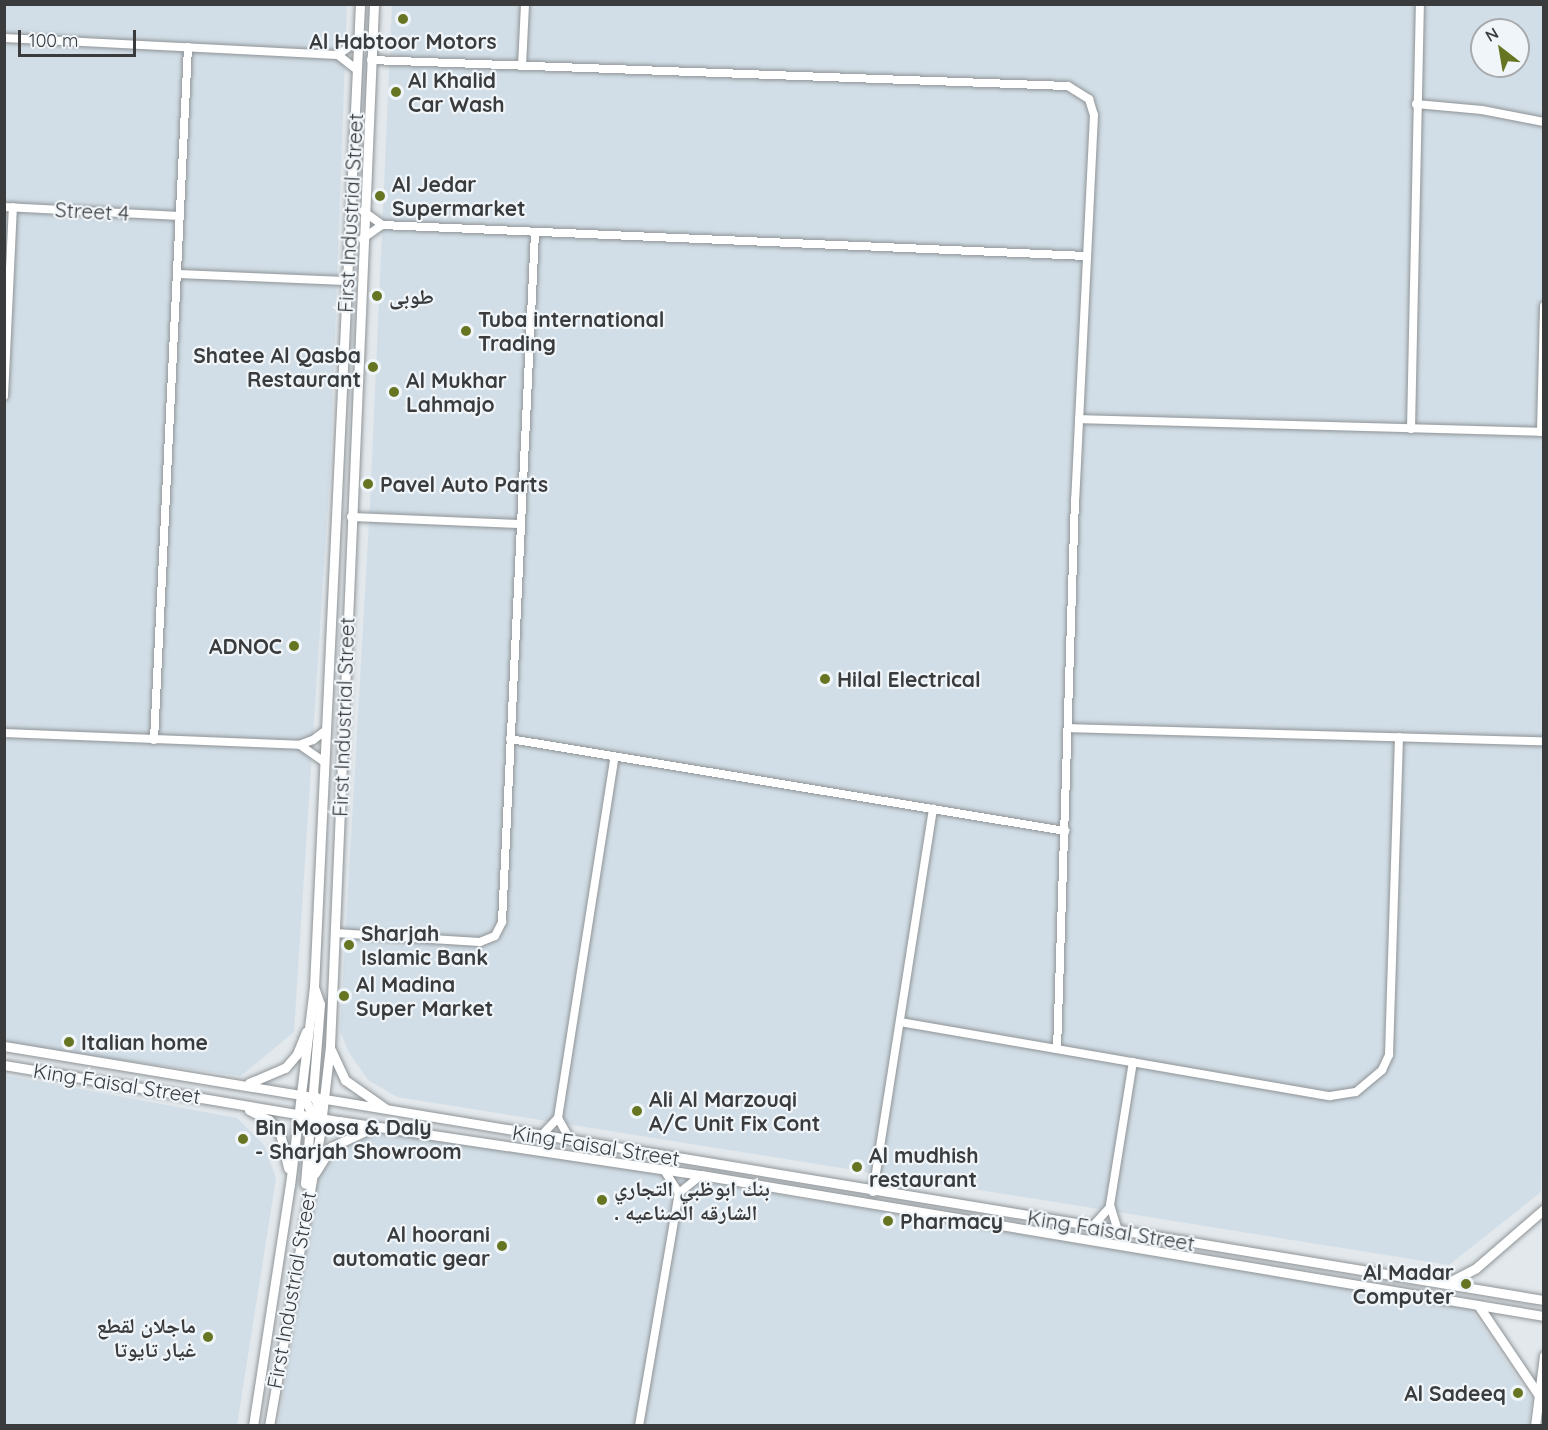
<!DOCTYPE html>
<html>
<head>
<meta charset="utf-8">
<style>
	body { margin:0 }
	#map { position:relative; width:1548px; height:1430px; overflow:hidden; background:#e2e8ec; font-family:Quicksand,"Noto Naskh Arabic",sans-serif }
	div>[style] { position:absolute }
	.built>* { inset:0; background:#d2dee7 }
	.roads { filter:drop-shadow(0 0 2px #8f9497) drop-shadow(0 0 2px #8f9497) }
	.minor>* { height:8px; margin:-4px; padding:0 4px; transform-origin:4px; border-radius:4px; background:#fff }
	.major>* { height:9px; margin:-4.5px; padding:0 4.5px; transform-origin:4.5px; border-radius:4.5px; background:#fff }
	.dots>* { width:16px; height:16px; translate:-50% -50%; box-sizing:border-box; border:3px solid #f0f5f9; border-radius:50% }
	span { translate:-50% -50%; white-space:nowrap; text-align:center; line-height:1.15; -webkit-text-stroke:4.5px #f0f5f9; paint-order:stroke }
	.poi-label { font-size:21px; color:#393b3d; font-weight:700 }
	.left { translate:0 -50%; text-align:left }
	.right { translate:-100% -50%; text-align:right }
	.street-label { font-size:21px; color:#393b3d }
	.frame { position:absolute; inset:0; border:6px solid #393b3d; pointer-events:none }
	.north { position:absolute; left:1470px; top:18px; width:60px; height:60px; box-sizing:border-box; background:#f0f5f9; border:2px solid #a7abae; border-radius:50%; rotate:329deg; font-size:16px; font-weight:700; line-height:24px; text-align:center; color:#393b3d }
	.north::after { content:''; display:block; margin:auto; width:21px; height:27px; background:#667521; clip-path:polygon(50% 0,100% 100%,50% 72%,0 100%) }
	.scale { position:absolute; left:18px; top:30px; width:118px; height:27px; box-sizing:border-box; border:3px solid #393b3d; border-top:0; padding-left:8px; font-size:18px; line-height:21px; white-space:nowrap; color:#393b3d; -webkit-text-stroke:4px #f0f5f9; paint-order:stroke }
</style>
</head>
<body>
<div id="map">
	<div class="built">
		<div style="clip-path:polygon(5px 5px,347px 5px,330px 473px,294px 1032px,241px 1076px,5px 1045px)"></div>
		<div style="clip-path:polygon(evenodd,392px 5px,1543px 5px,1541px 1192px,1449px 1265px,397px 1097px,368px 1080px,348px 1051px,340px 1030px,370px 505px,392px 5px,1482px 30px,1518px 30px,1518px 66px,1482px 66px,1482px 30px)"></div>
		<div style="clip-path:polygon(4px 1075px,237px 1118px,264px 1145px,276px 1178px,237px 1425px,5px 1425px)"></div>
		<div style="clip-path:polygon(382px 1129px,1470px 1308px,1532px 1400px,1528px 1426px,278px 1426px,319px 1175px,345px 1146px)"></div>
	</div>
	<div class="roads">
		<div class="minor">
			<div style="left:4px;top:38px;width:334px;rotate:2.9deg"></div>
			<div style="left:338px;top:55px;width:24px;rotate:38deg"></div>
			<div style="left:338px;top:55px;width:25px;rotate:-37deg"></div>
			<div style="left:371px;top:60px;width:697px;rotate:2.14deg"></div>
			<div style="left:1068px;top:86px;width:25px;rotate:32deg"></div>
			<div style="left:1089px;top:99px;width:17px;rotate:73deg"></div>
			<div style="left:1094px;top:115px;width:384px;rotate:92.8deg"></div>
			<div style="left:1075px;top:499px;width:550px;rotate:91.87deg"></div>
			<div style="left:522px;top:66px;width:62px;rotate:-87.2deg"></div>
			<div style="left:1416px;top:104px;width:66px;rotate:5.2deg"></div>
			<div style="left:1482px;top:110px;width:63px;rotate:11deg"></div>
			<div style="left:4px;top:207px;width:176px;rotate:2.9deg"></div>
			<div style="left:363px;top:211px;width:24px;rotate:36deg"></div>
			<div style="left:362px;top:239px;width:24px;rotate:-35deg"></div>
			<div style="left:382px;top:225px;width:706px;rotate:2.52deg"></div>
			<div style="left:177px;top:274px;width:170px;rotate:2.4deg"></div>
			<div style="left:4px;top:396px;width:189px;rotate:-87.3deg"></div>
			<div style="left:1079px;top:419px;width:465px;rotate:1.6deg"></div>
			<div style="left:1411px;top:429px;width:425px;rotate:-88.8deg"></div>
			<div style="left:1541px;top:432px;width:126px;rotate:-88.6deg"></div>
			<div style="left:351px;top:517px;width:169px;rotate:2.4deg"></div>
			<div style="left:1068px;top:728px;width:476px;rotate:1.6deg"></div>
			<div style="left:4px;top:733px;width:295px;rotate:2.3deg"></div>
			<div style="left:299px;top:745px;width:15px;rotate:-20deg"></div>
			<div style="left:313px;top:740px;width:15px;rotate:-37deg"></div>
			<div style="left:510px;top:739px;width:563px;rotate:9.41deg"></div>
			<div style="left:154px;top:740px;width:694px;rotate:-87.19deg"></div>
			<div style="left:300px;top:745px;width:28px;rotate:35deg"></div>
			<div style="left:335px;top:933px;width:145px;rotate:3.6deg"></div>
			<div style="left:480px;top:942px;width:16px;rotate:-22deg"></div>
			<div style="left:495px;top:936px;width:16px;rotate:-63deg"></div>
			<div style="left:502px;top:922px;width:691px;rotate:-87.26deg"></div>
			<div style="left:900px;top:1022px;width:436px;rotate:9.8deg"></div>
			<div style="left:1330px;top:1096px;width:26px;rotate:-9deg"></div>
			<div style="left:1356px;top:1092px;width:34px;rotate:-40deg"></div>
			<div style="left:1382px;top:1070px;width:17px;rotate:-65deg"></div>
			<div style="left:1389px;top:1055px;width:318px;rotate:-88.2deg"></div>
			<div style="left:558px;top:1118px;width:26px;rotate:61deg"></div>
			<div style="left:541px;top:1136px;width:25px;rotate:-47deg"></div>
			<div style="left:558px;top:1118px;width:366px;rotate:-81.1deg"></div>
			<div style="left:664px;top:1170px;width:27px;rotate:57deg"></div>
			<div style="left:873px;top:1192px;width:388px;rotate:-81.1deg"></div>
			<div style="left:1092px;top:1227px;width:27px;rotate:-48deg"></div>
			<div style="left:1118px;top:1231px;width:27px;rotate:-107deg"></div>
			<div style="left:1110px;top:1205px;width:145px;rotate:-80.9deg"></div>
			<div style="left:639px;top:1426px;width:236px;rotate:-80.3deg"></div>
			<div style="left:679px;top:1193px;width:28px;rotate:-39deg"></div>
		</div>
		<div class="major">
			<div style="left:314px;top:987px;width:18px;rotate:71deg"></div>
			<div style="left:320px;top:1004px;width:88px;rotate:94.5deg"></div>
			<div style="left:313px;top:1092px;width:28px;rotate:71deg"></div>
			<div style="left:4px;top:1046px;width:1561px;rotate:9.37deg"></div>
			<div style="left:331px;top:1050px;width:33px;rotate:65deg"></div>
			<div style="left:345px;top:1080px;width:49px;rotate:35deg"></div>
			<div style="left:4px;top:1065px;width:340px;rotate:9.5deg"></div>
			<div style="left:339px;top:1121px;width:366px;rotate:8.5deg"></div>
			<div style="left:701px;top:1175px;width:855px;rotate:9.5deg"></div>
			<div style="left:249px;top:1083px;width:39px;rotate:-23deg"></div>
			<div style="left:285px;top:1068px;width:18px;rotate:-49deg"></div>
			<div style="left:297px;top:1054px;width:24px;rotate:-68deg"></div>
			<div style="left:302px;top:1094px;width:20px;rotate:63deg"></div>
			<div style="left:311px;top:1112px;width:72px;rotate:94.8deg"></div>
			<div style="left:249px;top:1110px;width:22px;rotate:27deg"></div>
			<div style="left:269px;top:1120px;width:17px;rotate:50deg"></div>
			<div style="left:280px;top:1133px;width:36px;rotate:77deg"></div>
			<div style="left:315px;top:1173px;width:31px;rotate:-58deg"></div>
			<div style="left:331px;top:1147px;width:45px;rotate:-24.9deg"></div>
			<div style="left:1449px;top:1282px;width:30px;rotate:-27deg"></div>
			<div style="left:1476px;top:1268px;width:90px;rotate:-40.9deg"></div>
			<div style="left:1478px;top:1305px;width:107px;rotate:56deg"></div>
			<div style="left:253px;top:1426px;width:244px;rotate:-81.3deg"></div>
			<div style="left:290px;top:1185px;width:199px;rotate:-83.1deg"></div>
			<div style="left:314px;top:987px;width:984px;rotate:-87.32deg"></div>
			<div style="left:269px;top:1426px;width:297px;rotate:-80.1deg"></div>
			<div style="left:320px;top:1133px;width:88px;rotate:-83.4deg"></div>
			<div style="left:330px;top:1046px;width:1043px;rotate:-87.58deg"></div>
			<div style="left:1535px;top:1426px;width:71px;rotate:-82.7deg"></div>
		</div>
	</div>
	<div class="dots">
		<div style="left:403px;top:19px;background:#667521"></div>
		<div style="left:396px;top:92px;background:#667521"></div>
		<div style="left:380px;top:196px;background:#667521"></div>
		<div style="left:377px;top:296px;background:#667521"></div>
		<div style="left:466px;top:331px;background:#667521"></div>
		<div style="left:373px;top:367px;background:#667521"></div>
		<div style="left:394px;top:392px;background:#667521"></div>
		<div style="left:368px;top:484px;background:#667521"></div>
		<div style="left:294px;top:646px;background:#667521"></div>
		<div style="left:825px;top:679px;background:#667521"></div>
		<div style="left:349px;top:945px;background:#667521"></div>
		<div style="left:344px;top:996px;background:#667521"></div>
		<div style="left:69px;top:1042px;background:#667521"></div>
		<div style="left:637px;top:1111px;background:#667521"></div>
		<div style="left:243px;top:1139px;background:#667521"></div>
		<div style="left:857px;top:1167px;background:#667521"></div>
		<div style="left:602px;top:1200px;background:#667521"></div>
		<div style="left:888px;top:1221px;background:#667521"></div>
		<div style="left:502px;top:1246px;background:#667521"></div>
		<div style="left:1466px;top:1284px;background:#667521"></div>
		<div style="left:208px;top:1337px;background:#667521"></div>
		<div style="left:1518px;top:1393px;background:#667521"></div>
	</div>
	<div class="poi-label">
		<span style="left:403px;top:41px">Al Habtoor Motors</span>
		<span class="left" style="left:408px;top:92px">Al Khalid<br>Car Wash</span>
		<span class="left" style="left:392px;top:196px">Al Jedar<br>Supermarket</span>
		<span class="left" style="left:389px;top:296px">طوبى</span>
		<span class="left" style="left:478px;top:331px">Tuba international<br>Trading</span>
		<span class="right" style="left:361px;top:367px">Shatee Al Qasba<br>Restaurant</span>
		<span class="left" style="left:406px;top:392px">Al Mukhar<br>Lahmajo</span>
		<span class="left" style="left:380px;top:484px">Pavel Auto Parts</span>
		<span class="right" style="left:282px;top:646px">ADNOC</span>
		<span class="left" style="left:837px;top:679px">Hilal Electrical</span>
		<span class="left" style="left:361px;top:945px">Sharjah<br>Islamic Bank</span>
		<span class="left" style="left:356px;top:996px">Al Madina<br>Super Market</span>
		<span class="left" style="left:81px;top:1042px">Italian home</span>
		<span class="left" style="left:649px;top:1111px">Ali Al Marzouqi<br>A/C Unit Fix Cont</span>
		<span class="left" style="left:255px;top:1139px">Bin Moosa &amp; Daly<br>- Sharjah Showroom</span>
		<span class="left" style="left:869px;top:1167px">Al mudhish<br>restaurant</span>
		<span class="left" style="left:614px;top:1200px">بنك ابوظبي التجاري<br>. الشارقه الصناعيه</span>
		<span class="left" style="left:900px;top:1221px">Pharmacy</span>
		<span class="right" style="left:490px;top:1246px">Al hoorani<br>automatic gear</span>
		<span class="right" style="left:1454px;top:1284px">Al Madar<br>Computer</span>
		<span class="right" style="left:196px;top:1337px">ماجلان لقطع<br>غيار تايوتا</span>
		<span class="right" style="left:1506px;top:1393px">Al Sadeeq</span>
	</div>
	<div class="street-label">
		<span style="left:92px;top:211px;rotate:3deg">Street 4</span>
		<span style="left:350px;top:213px;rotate:-87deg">First Industrial Street</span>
		<span style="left:343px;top:717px;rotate:-88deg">First Industrial Street</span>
		<span style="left:117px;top:1083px;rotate:9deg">King Faisal Street</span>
		<span style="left:596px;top:1145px;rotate:9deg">King Faisal Street</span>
		<span style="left:1111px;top:1230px;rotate:9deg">King Faisal Street</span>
		<span style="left:291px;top:1290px;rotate:-80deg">First Industrial Street</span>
	</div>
	<div class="frame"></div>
	<div class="north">N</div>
	<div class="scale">100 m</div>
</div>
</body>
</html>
